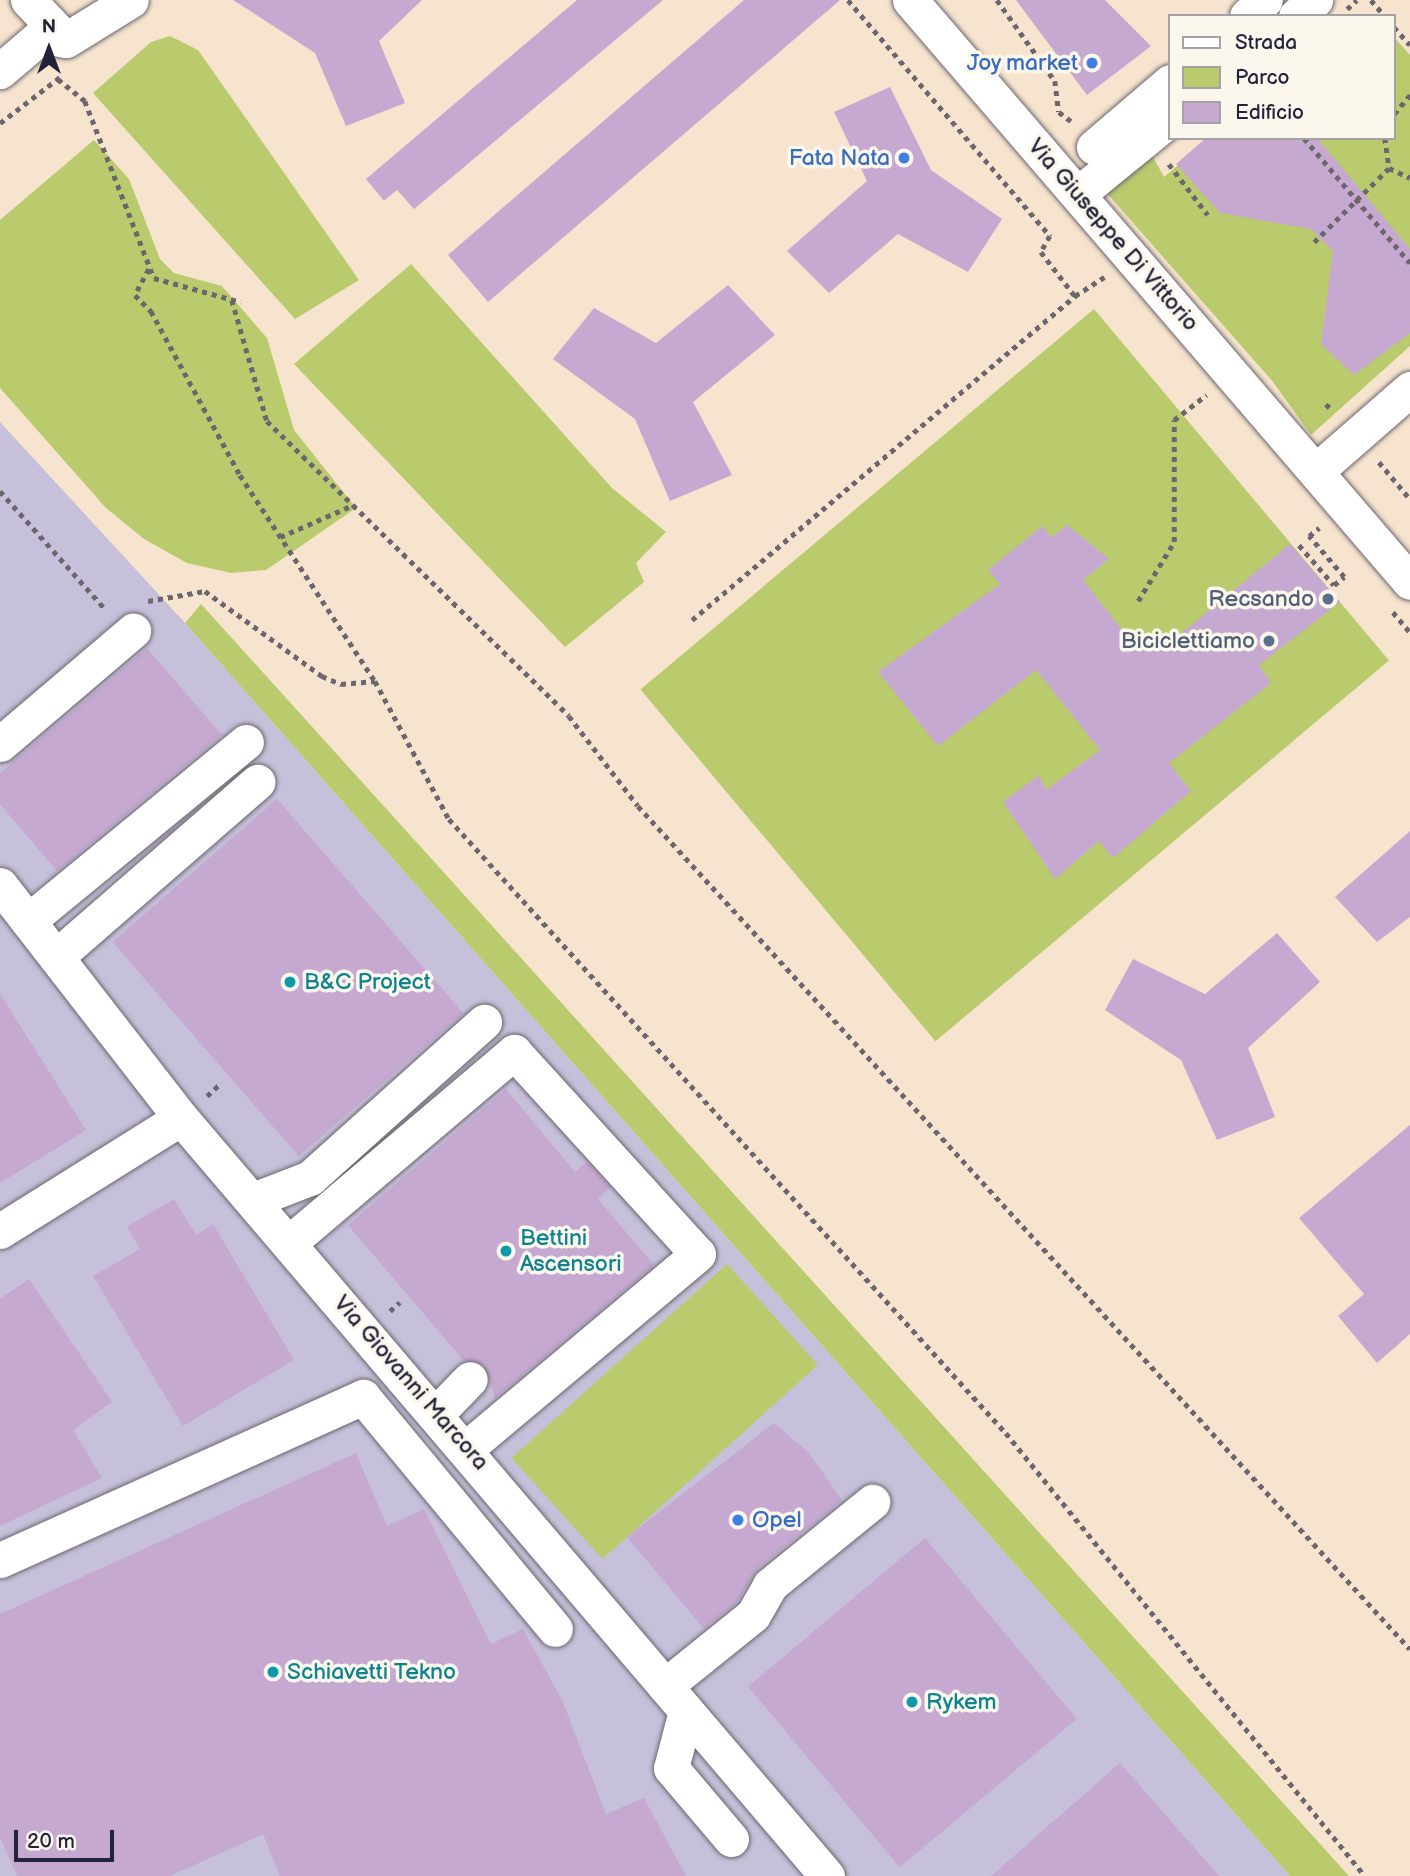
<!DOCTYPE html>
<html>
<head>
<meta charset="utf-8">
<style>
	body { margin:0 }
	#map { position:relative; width:1410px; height:1876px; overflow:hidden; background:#f6e4ce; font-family:"Balsamiq Sans",sans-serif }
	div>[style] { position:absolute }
	.industrial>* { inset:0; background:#c6c0da }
	.green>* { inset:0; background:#bacb6e; transform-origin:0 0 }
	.building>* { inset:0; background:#c5a9d1; transform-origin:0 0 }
	.path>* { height:4.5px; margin-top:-2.25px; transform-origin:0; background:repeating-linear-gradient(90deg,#6c666e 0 5px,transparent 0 10px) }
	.roads { filter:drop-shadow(0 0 2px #6c666e) drop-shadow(0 0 2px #6c666e) }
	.minor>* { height:35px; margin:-17.5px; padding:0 17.5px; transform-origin:17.5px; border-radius:17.5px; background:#fff }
	.dots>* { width:19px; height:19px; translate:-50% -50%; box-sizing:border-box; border:4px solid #fbf7ec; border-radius:50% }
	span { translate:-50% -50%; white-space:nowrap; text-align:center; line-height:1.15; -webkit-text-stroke:7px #fbf7ec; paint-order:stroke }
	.shop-label { font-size:23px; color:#366cbe }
	.right { translate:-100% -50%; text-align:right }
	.left { translate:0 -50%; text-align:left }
	.street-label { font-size:23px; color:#22223b }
	.service-label { font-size:23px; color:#4e5e75 }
	.culture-label { font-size:23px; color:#0d838f }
	.legend { position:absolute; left:1168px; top:14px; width:228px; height:126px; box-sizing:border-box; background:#fbf7ec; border:2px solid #a4a2a5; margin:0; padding:9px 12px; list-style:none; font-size:21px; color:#22223b }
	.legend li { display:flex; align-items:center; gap:14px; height:35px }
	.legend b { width:35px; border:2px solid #a4a2a5 }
	.north { position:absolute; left:14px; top:14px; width:70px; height:70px; -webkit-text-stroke:5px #fbf7ec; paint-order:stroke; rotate:0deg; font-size:19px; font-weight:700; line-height:28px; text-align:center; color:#22223b }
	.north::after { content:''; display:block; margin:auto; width:24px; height:32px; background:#22223b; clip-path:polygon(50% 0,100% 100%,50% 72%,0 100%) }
	.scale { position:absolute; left:14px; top:1830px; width:100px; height:32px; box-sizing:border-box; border:4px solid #22223b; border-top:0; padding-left:9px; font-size:21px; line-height:24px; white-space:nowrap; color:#22223b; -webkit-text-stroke:5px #fbf7ec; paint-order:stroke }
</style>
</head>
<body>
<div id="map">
	<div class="industrial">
		<div style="clip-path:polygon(0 422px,185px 623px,1290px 1876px,0 1876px)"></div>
	</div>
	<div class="green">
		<div style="clip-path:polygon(170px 36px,198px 50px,359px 280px,295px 319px,93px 93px,151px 42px)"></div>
		<div style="clip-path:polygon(1394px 37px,1410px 55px,1410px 346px,1311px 435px,1273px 382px,1105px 191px,1148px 148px,1164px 177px,1210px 138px,1394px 138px)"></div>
		<div style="clip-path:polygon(94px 140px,129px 179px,160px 259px,174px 273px,222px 286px,267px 338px,294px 430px,356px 508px,266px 570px,231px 573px,187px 563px,144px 539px,106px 508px,0 388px,0 220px)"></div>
		<div style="clip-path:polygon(411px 264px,612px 488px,666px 532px,636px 563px,644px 582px,565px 647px,294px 364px)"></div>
		<div style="left:1094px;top:309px;width:459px;height:592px;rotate:50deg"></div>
		<div style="clip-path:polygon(201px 604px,438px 866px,1349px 1876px,1290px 1876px,185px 623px)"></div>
		<div style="left:727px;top:1264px;width:136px;height:290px;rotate:48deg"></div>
	</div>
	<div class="building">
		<div style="clip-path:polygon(233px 0,422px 0,379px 41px,405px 103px,346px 126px,315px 53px)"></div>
		<div style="clip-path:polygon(577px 0,663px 0,414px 209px,397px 190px,384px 201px,366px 179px)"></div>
		<div style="clip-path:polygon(744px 0,840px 0,488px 302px,448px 255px)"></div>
		<div style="clip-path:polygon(1016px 0,1105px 0,1151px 46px,1087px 95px)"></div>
		<div style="clip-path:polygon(890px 87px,931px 170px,1002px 219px,968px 272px,898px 234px,829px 293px,787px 251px,867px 181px,834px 112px)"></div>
		<div style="clip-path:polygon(1206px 138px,1317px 138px,1410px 249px,1410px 333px,1354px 375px,1321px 344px,1333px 251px,1311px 229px,1220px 213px,1176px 164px)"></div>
		<div style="clip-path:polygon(728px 285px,775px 335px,693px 402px,732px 475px,670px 501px,635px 419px,553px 359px,594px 308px,656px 343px)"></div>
		<div style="clip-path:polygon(1067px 525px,1109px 559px,1083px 580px,1138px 650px,1153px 636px,1161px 650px,1290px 544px,1340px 602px,1259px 665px,1271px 683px,1169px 763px,1191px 791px,1113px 858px,1099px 841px,1055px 879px,1003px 802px,1039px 775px,1046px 790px,1100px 750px,1036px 670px,938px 746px,878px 672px,1000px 584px,988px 570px,1042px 526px,1052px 537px)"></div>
		<div style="clip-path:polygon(147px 648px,222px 735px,57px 871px,0 804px,0 773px)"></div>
		<div style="left:277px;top:799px;width:284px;height:218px;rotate:49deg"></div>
		<div style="clip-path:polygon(1410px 831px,1410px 917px,1377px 942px,1335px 897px)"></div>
		<div style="clip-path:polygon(1277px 933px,1320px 982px,1248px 1048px,1275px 1117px,1217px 1140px,1181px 1060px,1105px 1010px,1133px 959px,1205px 994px)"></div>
		<div style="clip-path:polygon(0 994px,86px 1130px,0 1183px)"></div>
		<div style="clip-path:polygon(506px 1089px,575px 1172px,587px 1162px,610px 1187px,598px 1199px,654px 1265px,495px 1398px,484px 1365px,463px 1360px,348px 1225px)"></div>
		<div style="clip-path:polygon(1410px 1125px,1410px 1334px,1377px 1363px,1338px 1316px,1364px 1294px,1299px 1218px)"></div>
		<div style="clip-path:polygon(174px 1199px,196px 1235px,213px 1224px,294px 1360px,183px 1426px,93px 1276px,140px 1249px,127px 1227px)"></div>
		<div style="clip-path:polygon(29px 1279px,112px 1402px,73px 1430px,102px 1478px,0 1526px,0 1299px)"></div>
		<div style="clip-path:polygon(774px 1423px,809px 1453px,842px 1500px,757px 1569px,737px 1602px,704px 1629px,627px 1537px)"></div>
		<div style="clip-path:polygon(356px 1453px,387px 1526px,424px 1509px,491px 1644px,523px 1629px,562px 1700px,606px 1814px,644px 1798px,686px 1876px,280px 1876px,263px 1834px,170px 1876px,17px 1876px,0 1837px,0 1614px)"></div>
		<div style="left:925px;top:1538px;width:236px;height:231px;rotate:50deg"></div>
		<div style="clip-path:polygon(1120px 1763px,1219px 1876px,991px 1876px)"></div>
	</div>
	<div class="path">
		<div style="left:848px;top:0;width:311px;rotate:49.4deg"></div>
		<div style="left:1050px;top:236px;width:18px;rotate:119deg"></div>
		<div style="left:1041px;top:252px;width:56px;rotate:52.3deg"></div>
		<div style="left:1075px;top:296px;width:35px;rotate:-33deg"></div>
		<div style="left:997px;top:0;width:100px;rotate:54.4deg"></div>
		<div style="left:1055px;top:81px;width:31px;rotate:83deg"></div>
		<div style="left:1059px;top:112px;width:15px;rotate:37deg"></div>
		<div style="left:1371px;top:0;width:21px;rotate:49deg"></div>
		<div style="left:1347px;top:9px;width:13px;rotate:-42deg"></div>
		<div style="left:1394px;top:27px;width:24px;rotate:48deg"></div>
		<div style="left:58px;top:79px;width:35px;rotate:39deg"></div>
		<div style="left:85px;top:101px;width:190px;rotate:68.7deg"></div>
		<div style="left:154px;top:278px;width:90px;rotate:15.4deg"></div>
		<div style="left:1394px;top:114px;width:25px;rotate:-50deg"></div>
		<div style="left:0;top:123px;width:76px;rotate:-37.5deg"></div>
		<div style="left:1304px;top:138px;width:164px;rotate:49.7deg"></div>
		<div style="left:1385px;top:138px;width:30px;rotate:82deg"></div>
		<div style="left:1169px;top:164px;width:64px;rotate:52.6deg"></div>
		<div style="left:1314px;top:242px;width:105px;rotate:-44.6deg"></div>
		<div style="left:1389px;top:168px;width:23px;rotate:25deg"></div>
		<div style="left:149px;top:269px;width:30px;rotate:118deg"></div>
		<div style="left:135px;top:295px;width:23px;rotate:45deg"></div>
		<div style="left:151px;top:311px;width:187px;rotate:61.5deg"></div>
		<div style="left:240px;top:475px;width:246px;rotate:56.8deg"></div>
		<div style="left:375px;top:681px;width:157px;rotate:61.8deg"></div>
		<div style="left:449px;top:819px;width:829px;rotate:47.79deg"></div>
		<div style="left:1006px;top:1433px;width:570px;rotate:50.98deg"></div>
		<div style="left:232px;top:300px;width:126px;rotate:73.9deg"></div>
		<div style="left:267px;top:421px;width:422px;rotate:44.3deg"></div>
		<div style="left:569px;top:716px;width:113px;rotate:52.5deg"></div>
		<div style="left:638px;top:806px;width:1143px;rotate:47.52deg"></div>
		<div style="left:1326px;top:404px;width:10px;rotate:45deg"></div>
		<div style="left:1379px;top:462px;width:48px;rotate:50deg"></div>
		<div style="left:0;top:491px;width:158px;rotate:48.3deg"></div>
		<div style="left:280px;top:537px;width:77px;rotate:-23.6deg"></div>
		<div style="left:1299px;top:545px;width:53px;rotate:48.8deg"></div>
		<div style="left:1334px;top:585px;width:13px;rotate:-39deg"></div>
		<div style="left:1344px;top:577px;width:54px;rotate:-130.5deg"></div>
		<div style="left:1309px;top:536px;width:13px;rotate:-39deg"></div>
		<div style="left:148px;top:601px;width:58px;rotate:-10deg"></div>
		<div style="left:205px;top:591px;width:145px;rotate:36deg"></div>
		<div style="left:322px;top:676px;width:21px;rotate:23deg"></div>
		<div style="left:341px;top:684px;width:34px;rotate:-5deg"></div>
		<div style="left:1138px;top:601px;width:69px;rotate:-58.6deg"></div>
		<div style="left:1174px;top:542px;width:122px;rotate:-90deg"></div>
		<div style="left:1174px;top:420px;width:41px;rotate:-38deg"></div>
		<div style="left:1393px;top:612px;width:26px;rotate:50deg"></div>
		<div style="left:692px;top:620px;width:502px;rotate:-40.23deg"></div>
		<div style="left:207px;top:1096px;width:16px;rotate:-43deg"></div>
		<div style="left:390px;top:1311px;width:13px;rotate:-42deg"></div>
	</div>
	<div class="roads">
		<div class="minor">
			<div style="left:28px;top:0;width:55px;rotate:46.5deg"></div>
			<div style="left:910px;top:0;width:767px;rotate:49.33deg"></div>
			<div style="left:1247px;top:16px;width:24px;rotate:-42deg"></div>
			<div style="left:1296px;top:16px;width:25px;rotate:-40deg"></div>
			<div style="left:41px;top:36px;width:25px;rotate:9deg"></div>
			<div style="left:66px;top:40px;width:76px;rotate:-31.6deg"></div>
			<div style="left:0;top:71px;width:54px;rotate:-40.5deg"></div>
			<div style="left:1094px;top:147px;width:100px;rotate:-40.5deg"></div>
			<div style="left:1078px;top:194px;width:119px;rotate:-39.2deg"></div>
			<div style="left:1316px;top:471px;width:125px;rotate:-41.1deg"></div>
			<div style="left:0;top:744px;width:175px;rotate:-40.4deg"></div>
			<div style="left:0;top:885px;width:295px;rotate:52.2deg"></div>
			<div style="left:181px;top:1118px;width:996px;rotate:49.56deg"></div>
			<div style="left:28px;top:921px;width:282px;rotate:-39.4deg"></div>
			<div style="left:56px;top:957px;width:267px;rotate:-41deg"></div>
			<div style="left:253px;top:1200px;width:61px;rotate:-21.1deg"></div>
			<div style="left:310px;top:1178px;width:234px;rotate:-41.9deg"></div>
			<div style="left:0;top:1231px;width:213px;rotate:-32deg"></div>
			<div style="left:290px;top:1242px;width:294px;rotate:-40.3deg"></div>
			<div style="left:514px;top:1052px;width:273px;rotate:47.7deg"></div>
			<div style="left:698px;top:1254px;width:302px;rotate:140deg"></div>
			<div style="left:437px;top:1413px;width:47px;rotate:-45.9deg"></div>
			<div style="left:0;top:1560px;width:398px;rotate:-24.2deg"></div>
			<div style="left:363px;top:1397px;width:301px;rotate:50.4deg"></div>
			<div style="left:665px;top:1686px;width:113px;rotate:-38.9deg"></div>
			<div style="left:753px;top:1615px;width:34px;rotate:-60deg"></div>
			<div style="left:770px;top:1585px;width:132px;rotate:-39.1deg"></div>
			<div style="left:686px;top:1711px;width:59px;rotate:104.7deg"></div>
			<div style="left:671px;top:1768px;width:93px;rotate:49.8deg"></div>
		</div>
	</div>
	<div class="dots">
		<div style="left:1092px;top:63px;background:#3f7fe0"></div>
		<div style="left:904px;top:158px;background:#3f7fe0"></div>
		<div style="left:1328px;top:599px;background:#5c6f8a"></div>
		<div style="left:1269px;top:641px;background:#5c6f8a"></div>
		<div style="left:290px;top:982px;background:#0f9aa8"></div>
		<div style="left:506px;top:1251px;background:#0f9aa8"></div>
		<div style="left:738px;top:1520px;background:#3f7fe0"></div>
		<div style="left:273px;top:1672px;background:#0f9aa8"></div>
		<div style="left:912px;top:1702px;background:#0f9aa8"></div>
	</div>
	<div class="shop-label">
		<span class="right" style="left:1078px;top:63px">Joy market</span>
		<span class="right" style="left:890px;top:158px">Fata Nata</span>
		<span class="left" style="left:752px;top:1520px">Opel</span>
	</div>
	<div class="street-label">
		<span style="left:1113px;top:235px;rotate:49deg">Via Giuseppe Di Vittorio</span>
		<span style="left:411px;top:1383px;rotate:49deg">Via Giovanni Marcora</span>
	</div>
	<div class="service-label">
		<span class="right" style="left:1314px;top:599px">Recsando</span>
		<span class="right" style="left:1255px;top:641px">Biciclettiamo</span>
	</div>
	<div class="culture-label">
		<span class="left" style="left:304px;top:982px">B&amp;C Project</span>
		<span class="left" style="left:520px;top:1251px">Bettini<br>Ascensori</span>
		<span class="left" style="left:287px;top:1672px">Schiavetti Tekno</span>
		<span class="left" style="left:926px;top:1702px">Rykem</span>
	</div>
	<ul class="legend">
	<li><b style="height:9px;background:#fff"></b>Strada</li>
	<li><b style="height:19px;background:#bacb6e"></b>Parco</li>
	<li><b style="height:19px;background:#c5a9d1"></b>Edificio</li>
	</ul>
	<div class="north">N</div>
	<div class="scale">20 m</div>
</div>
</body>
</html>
